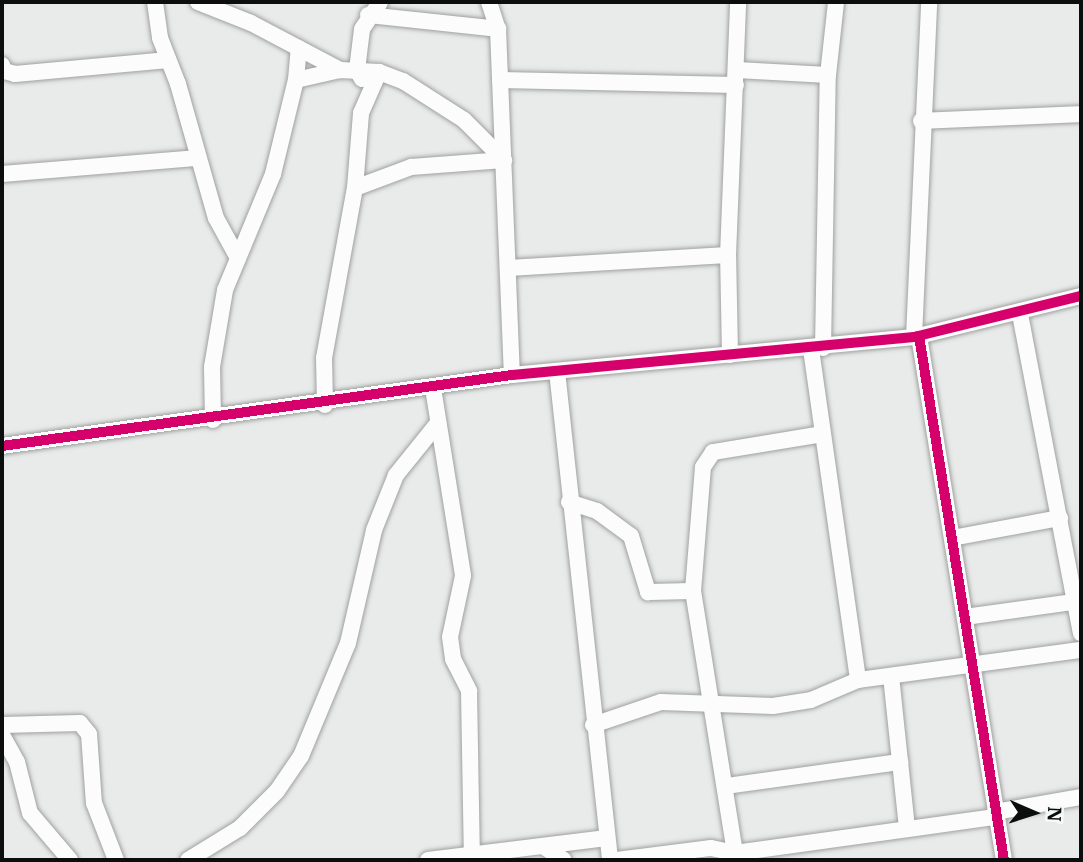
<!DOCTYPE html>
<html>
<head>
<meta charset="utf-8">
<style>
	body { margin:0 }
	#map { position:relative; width:1083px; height:862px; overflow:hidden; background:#e9ebea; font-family:"IBM Plex Serif",serif }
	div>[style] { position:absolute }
	.roads { filter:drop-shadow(0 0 2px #9fa1a0) drop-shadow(0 0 2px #9fa1a0) }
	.minor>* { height:16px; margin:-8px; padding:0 8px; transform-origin:8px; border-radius:8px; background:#fcfcfc }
	.cycleway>* { height:10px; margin:-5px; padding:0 5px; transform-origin:5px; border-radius:5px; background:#d6006c }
	span { translate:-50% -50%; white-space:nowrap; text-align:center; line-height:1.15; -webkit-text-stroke:7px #f5faf7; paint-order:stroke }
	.frame { position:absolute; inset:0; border:4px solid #0c0e0d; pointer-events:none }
	.north { position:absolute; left:999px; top:778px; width:70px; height:70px; -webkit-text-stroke:5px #f5faf7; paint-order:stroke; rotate:93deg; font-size:19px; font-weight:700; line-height:28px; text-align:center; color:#0c0e0d }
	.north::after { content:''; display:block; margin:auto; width:24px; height:32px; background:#0c0e0d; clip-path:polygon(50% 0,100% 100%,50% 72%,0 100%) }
</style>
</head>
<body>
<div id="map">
	<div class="roads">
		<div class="minor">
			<div style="left:155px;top:2px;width:36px;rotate:82deg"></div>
			<div style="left:160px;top:38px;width:49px;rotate:68.6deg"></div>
			<div style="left:178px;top:84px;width:139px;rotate:74.2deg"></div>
			<div style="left:216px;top:218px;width:46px;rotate:61.2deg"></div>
			<div style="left:198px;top:2px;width:57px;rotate:21.6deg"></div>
			<div style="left:251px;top:23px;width:101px;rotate:27.8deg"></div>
			<div style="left:489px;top:2px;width:28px;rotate:72deg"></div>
			<div style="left:498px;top:29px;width:346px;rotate:87.7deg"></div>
			<div style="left:368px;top:15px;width:131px;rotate:6.1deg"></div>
			<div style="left:2px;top:65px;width:6px;rotate:72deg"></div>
			<div style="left:4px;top:71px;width:11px;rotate:15deg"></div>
			<div style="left:15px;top:74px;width:154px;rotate:-5.2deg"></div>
			<div style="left:737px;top:70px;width:91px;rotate:3.1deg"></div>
			<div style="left:362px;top:79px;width:10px;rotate:-119deg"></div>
			<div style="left:357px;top:70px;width:41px;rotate:-83deg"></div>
			<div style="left:362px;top:29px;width:32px;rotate:-56deg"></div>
			<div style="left:296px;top:80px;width:45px;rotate:-12.8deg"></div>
			<div style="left:340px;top:70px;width:39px;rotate:3deg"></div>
			<div style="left:379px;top:72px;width:26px;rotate:21deg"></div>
			<div style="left:403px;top:81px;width:72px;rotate:32.6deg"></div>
			<div style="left:464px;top:120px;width:57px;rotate:45deg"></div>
			<div style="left:500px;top:80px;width:236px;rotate:1.2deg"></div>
			<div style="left:921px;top:121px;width:160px;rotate:-2.5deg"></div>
			<div style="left:2px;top:174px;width:197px;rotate:-4.7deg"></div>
			<div style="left:355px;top:188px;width:60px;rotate:-20.6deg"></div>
			<div style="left:411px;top:167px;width:93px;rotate:-4.3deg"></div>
			<div style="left:508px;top:268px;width:220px;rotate:-3.4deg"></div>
			<div style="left:1020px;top:314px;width:325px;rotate:79.2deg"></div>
			<div style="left:919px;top:336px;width:531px;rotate:80.79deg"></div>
			<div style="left:914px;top:337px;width:335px;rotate:-87.4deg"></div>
			<div style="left:823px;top:348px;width:273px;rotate:-89deg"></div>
			<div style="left:828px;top:75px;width:73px;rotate:-83.7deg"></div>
			<div style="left:811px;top:349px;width:334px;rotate:81.9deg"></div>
			<div style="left:730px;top:355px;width:100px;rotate:-91.1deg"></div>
			<div style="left:728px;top:255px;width:253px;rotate:-87.7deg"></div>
			<div style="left:557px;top:371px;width:492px;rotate:83.8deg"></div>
			<div style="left:433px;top:388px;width:190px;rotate:80.9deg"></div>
			<div style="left:463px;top:576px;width:62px;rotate:102deg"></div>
			<div style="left:450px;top:637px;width:22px;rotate:82deg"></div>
			<div style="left:453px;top:659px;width:36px;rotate:63deg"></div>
			<div style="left:469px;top:691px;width:169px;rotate:89deg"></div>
			<div style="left:325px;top:405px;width:47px;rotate:-91.2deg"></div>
			<div style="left:324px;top:358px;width:173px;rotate:-79.7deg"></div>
			<div style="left:355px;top:188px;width:75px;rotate:-85.4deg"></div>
			<div style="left:361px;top:113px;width:45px;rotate:-66.3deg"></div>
			<div style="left:213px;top:420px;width:53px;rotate:-91.1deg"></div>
			<div style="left:212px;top:367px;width:78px;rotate:-80.4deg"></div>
			<div style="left:225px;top:290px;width:126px;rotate:-67.5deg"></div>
			<div style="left:273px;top:174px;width:97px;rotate:-76.3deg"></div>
			<div style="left:296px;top:80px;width:32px;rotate:-85deg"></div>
			<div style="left:2px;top:446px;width:515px;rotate:-7.93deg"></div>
			<div style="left:512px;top:375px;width:404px;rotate:-5.4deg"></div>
			<div style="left:914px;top:337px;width:172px;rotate:-13.8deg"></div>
			<div style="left:569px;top:502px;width:29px;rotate:18deg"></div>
			<div style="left:597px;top:511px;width:42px;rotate:36.3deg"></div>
			<div style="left:631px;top:536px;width:59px;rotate:73.1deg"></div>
			<div style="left:648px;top:592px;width:45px;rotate:-1.3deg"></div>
			<div style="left:952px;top:538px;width:110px;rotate:-10.5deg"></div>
			<div style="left:965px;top:617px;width:117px;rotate:-7.9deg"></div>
			<div style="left:891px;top:676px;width:154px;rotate:84deg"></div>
			<div style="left:2px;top:725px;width:78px;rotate:-1.5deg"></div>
			<div style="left:80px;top:723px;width:14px;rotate:51deg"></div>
			<div style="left:89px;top:734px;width:69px;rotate:85.9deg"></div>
			<div style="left:94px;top:803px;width:61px;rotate:68.9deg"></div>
			<div style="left:593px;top:725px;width:72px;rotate:-18.7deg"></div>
			<div style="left:661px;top:702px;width:112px;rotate:2deg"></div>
			<div style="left:773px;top:706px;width:38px;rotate:-9deg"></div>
			<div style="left:811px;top:700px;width:51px;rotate:-23.1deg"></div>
			<div style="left:858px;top:680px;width:225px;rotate:-7.7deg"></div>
			<div style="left:2px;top:735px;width:31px;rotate:61deg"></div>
			<div style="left:17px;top:762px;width:53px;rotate:75.7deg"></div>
			<div style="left:30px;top:813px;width:62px;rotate:49.6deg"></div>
			<div style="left:726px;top:786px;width:176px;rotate:-7.9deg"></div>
			<div style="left:995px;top:812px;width:87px;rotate:-9.9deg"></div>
			<div style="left:543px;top:846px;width:25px;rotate:34deg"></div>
			<div style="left:735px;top:853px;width:265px;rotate:-99.1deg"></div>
			<div style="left:693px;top:591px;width:124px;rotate:-85.4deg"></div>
			<div style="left:703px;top:467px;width:18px;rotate:-56deg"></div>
			<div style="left:713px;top:452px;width:111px;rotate:-9.3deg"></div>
			<div style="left:188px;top:860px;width:61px;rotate:-31.6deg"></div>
			<div style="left:240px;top:828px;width:52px;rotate:-45deg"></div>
			<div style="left:277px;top:791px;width:42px;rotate:-55.6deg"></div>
			<div style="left:301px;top:756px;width:122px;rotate:-67.4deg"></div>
			<div style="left:348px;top:643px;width:116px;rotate:-77deg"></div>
			<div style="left:374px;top:530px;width:59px;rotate:-68.2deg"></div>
			<div style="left:396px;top:475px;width:67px;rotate:-51.1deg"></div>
			<div style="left:428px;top:860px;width:180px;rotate:-7deg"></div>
			<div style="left:617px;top:860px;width:95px;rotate:-7.3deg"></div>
			<div style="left:711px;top:848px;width:25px;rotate:12deg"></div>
			<div style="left:735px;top:853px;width:263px;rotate:-7.9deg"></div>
		</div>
	</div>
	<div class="cycleway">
		<div style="left:919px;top:336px;width:531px;rotate:80.79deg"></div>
		<div style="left:2px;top:446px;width:515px;rotate:-7.93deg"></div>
		<div style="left:512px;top:375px;width:404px;rotate:-5.4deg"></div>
		<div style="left:914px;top:337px;width:172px;rotate:-13.8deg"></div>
	</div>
	<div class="frame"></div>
	<div class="north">N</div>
</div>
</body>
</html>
